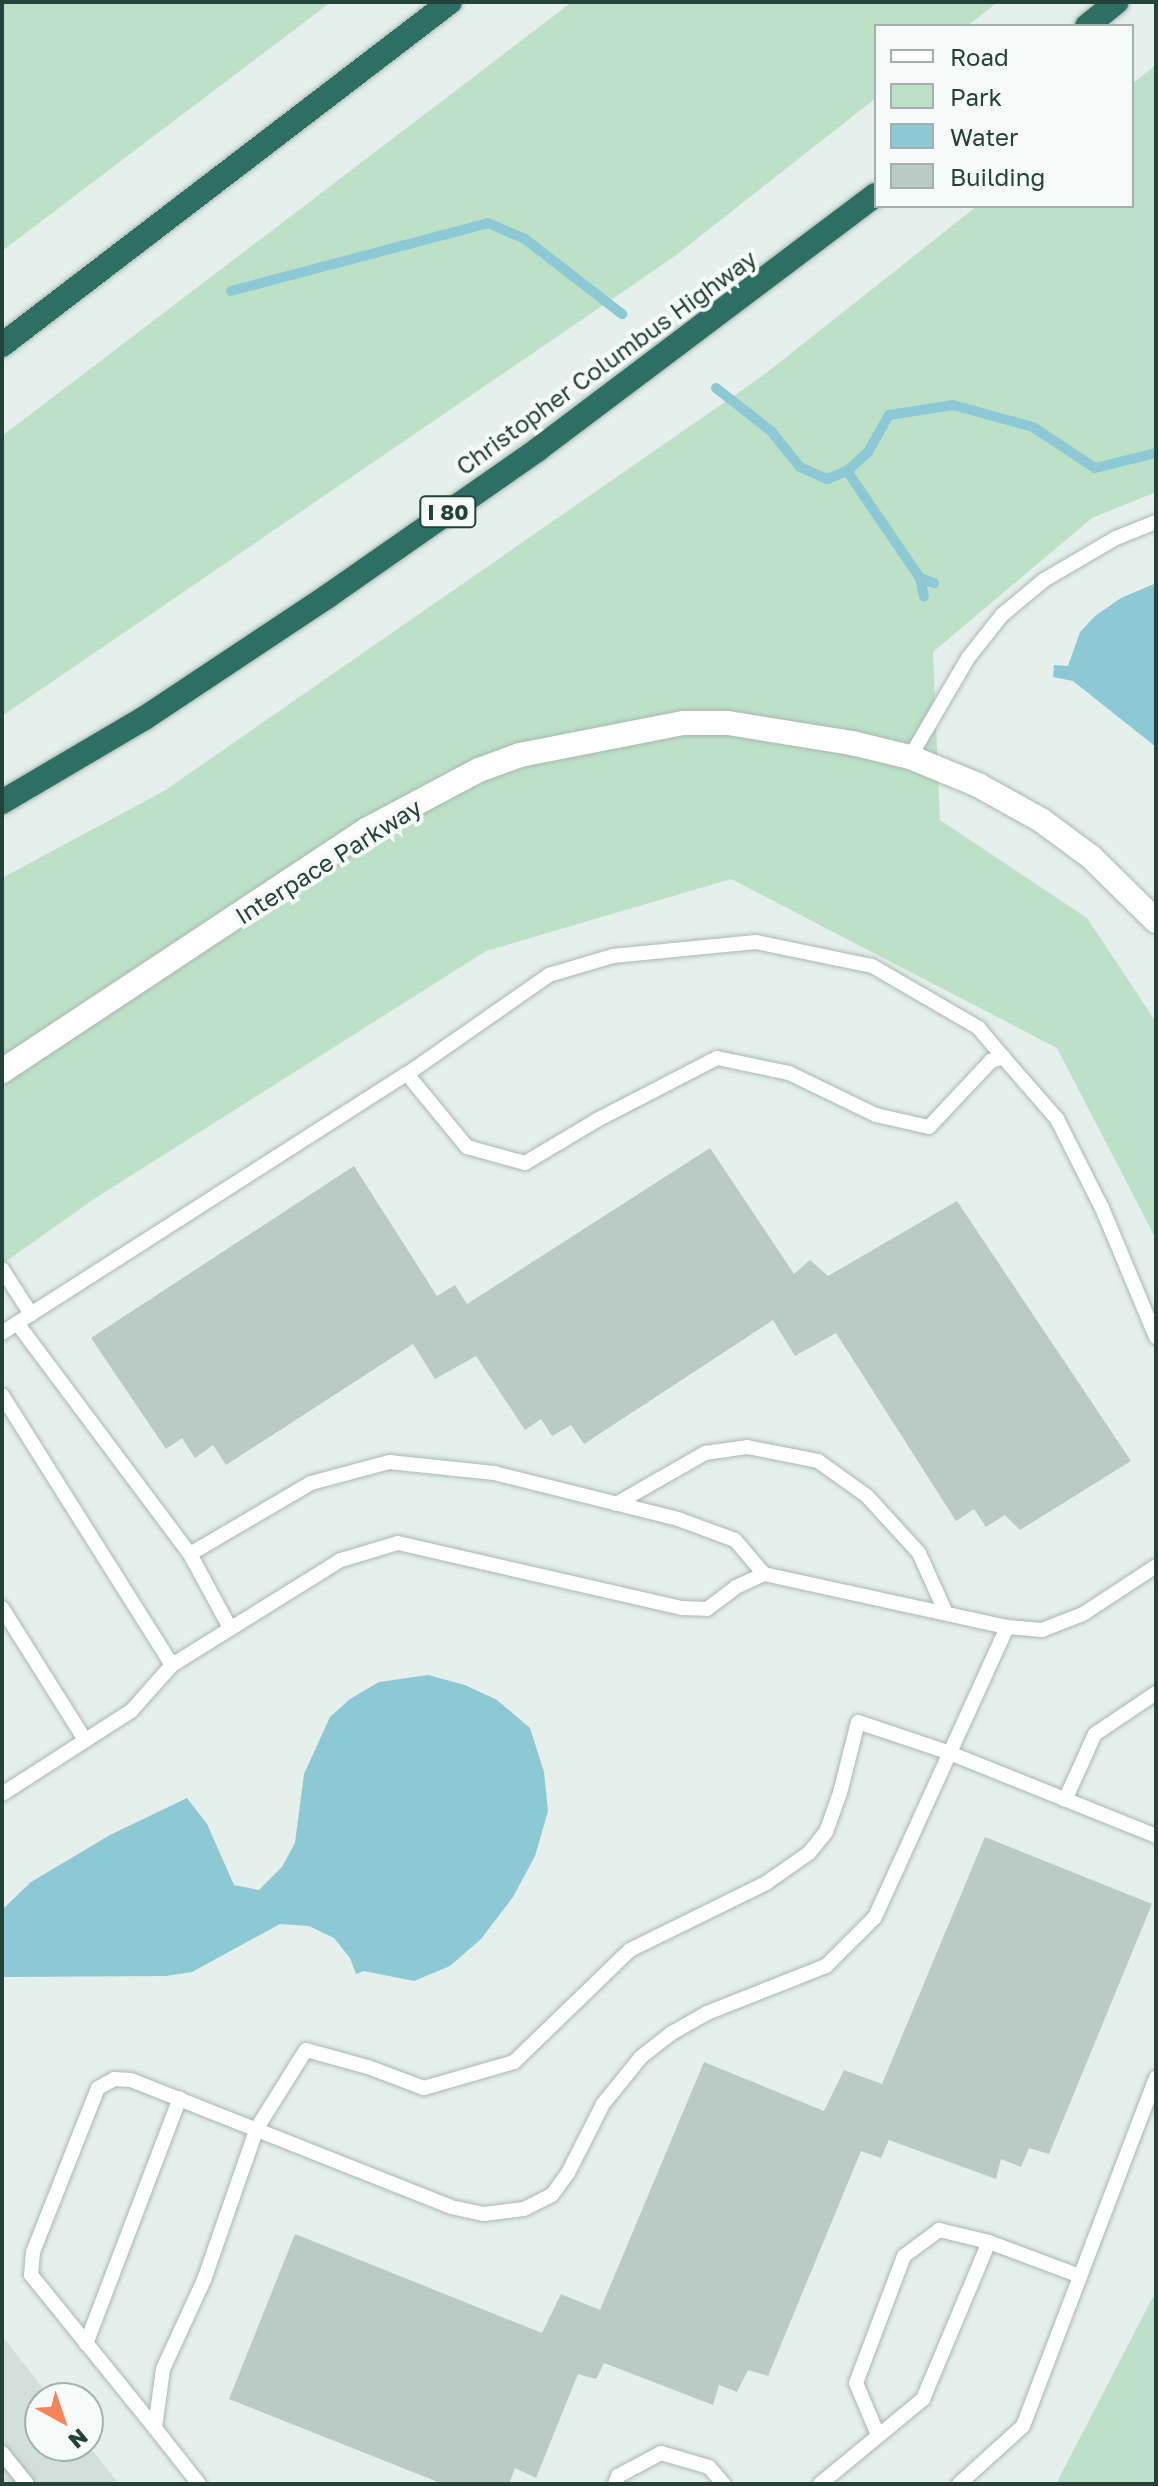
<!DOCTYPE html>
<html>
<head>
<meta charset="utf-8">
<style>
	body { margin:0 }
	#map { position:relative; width:1158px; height:2486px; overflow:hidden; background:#e5efeb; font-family:"Golos Text",sans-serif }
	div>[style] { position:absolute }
	.built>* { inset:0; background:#d3dfda }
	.green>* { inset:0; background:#bde1c7 }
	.water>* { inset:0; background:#8cc9d5 }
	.stream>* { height:10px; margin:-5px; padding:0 5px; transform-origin:5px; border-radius:5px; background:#8cc9d5 }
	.building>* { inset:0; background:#bacac4 }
	.roads { filter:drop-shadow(0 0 2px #a7b8b2) drop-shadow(0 0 2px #a7b8b2) }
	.lane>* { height:14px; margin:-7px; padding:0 7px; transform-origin:7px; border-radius:7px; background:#fff }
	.street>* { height:24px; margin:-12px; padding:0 12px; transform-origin:12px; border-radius:12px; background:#fff }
	.highway>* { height:24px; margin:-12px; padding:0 12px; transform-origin:12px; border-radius:12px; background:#2d7063 }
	span { translate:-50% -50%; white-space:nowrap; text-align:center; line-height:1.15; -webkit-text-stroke:8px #f6fbf9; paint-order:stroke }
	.shield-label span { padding:2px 6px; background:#f6fbf9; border:2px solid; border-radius:6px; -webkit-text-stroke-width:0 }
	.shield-label { font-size:22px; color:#23423a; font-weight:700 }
	.street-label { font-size:24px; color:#23423a }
	.frame { position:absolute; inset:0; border:4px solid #23423a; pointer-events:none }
	.legend { position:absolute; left:874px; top:24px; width:260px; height:184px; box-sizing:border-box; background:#f6fbf9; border:2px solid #a2b1ad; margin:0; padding:10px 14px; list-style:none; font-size:24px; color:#23423a }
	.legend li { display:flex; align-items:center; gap:16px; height:40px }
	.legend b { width:40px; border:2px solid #a2b1ad }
	.north { position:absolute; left:24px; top:2382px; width:80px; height:80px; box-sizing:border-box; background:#f6fbf9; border:2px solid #a2b1ad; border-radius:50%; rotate:140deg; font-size:22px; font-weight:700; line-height:32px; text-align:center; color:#23423a }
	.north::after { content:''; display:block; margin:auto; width:28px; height:36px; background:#f8835a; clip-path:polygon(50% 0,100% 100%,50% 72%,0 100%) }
</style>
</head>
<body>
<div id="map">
	<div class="built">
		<div style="clip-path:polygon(2px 2336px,51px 2398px,40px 2398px,40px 2446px,88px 2445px,119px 2484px,2px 2484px)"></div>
	</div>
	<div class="green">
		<div style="clip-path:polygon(2px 2px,331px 2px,2px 251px)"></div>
		<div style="clip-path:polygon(572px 2px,998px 2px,967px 26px,876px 26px,876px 98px,675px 256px,2px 716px,2px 436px)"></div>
		<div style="clip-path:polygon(1156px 65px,1156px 492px,1092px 518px,933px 652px,940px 820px,1087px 918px,1156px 1022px,1156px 1239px,1057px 1048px,731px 879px,486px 951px,97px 1197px,2px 1264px,2px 878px,164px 791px,765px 374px,977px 206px,1132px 206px,1132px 84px)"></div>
		<div style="clip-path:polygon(1156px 2291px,1156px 2484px,1056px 2484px)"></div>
	</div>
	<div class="water">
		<div style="clip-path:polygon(1156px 583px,1156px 747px,1073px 681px,1053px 677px,1054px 665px,1068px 666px,1080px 632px,1095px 616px,1121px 598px)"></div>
		<div style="clip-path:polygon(428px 1675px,465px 1685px,497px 1700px,530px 1728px,544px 1772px,548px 1811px,535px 1856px,513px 1897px,481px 1939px,450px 1966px,414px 1981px,364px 1971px,356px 1974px,350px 1958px,334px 1938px,309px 1926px,280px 1924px,192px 1972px,166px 1976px,2px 1977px,4px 1908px,31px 1882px,110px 1835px,187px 1798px,207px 1824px,234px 1885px,259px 1890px,282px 1867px,295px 1843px,304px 1774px,330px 1717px,350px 1699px,379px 1682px)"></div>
	</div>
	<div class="stream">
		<div style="left:231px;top:291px;width:266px;rotate:-14.8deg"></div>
		<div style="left:488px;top:223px;width:40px;rotate:23.4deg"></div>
		<div style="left:525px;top:239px;width:123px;rotate:37.7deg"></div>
		<div style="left:716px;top:388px;width:70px;rotate:38deg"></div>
		<div style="left:771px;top:431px;width:46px;rotate:51.1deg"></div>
		<div style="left:800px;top:467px;width:30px;rotate:24deg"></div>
		<div style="left:827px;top:479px;width:22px;rotate:-22deg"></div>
		<div style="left:847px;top:471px;width:28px;rotate:-42deg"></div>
		<div style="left:868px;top:452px;width:43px;rotate:-60.4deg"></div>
		<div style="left:889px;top:415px;width:65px;rotate:-8.9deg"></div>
		<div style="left:953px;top:405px;width:83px;rotate:15.4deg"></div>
		<div style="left:1033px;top:427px;width:74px;rotate:33.5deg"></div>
		<div style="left:1095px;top:468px;width:63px;rotate:-13.8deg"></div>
		<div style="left:847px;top:471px;width:130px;rotate:55.7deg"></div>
		<div style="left:920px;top:578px;width:15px;rotate:20deg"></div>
		<div style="left:920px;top:578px;width:19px;rotate:78deg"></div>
	</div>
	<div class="building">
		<div style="clip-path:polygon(710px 1148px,794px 1274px,810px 1260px,828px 1276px,957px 1201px,1131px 1461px,1020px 1530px,1005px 1515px,986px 1527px,974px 1509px,956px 1521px,836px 1333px,795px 1356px,773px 1320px,584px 1444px,571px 1425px,552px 1436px,541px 1419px,525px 1430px,476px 1356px,435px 1379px,413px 1344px,226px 1465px,213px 1445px,195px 1458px,182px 1438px,166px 1449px,91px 1338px,354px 1166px,437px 1296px,455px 1285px,467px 1304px)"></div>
		<div style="clip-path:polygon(985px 1837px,1152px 1904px,1049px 2154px,1029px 2148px,1021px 2167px,1001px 2159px,996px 2179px,889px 2140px,881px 2158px,861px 2151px,768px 2376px,748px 2370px,737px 2392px,719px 2385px,713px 2405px,604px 2363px,596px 2379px,578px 2374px,536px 2478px,515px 2468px,509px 2484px,443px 2484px,229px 2399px,295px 2234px,542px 2333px,561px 2294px,600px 2310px,704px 2062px,824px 2111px,844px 2070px,882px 2084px)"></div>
	</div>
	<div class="roads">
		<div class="lane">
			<div style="left:910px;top:757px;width:115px;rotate:-59.6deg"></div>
			<div style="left:968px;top:658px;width:55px;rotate:-51.7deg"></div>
			<div style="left:1002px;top:615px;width:55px;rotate:-39.8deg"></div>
			<div style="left:1044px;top:580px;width:83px;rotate:-30.3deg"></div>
			<div style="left:1116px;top:538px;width:43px;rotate:-21.8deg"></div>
			<div style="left:1003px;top:1057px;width:82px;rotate:48.9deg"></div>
			<div style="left:1057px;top:1119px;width:100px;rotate:63.2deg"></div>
			<div style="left:1102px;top:1208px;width:140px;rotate:67.3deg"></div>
			<div style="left:2px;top:1269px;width:54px;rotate:57.2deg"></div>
			<div style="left:31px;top:1314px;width:35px;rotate:147deg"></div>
			<div style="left:31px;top:1314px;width:446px;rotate:-32.6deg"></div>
			<div style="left:407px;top:1074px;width:94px;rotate:50.6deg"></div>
			<div style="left:467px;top:1147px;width:60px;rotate:15.4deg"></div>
			<div style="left:525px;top:1163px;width:84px;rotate:-30.8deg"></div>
			<div style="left:597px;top:1120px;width:135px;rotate:-27.3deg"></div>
			<div style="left:717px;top:1058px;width:74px;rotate:11.8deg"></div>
			<div style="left:789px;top:1073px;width:97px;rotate:25.8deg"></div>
			<div style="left:876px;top:1115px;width:54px;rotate:12.8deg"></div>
			<div style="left:929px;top:1127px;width:91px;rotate:-46.8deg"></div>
			<div style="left:991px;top:1061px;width:13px;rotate:-18deg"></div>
			<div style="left:1003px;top:1057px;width:38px;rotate:-130deg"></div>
			<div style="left:979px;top:1028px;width:124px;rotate:-149.9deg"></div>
			<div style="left:872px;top:966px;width:118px;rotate:-168.3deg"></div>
			<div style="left:756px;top:942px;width:144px;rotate:174.4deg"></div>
			<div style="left:613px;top:956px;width:67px;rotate:163.5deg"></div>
			<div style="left:549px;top:975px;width:173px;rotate:145.1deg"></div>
			<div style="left:17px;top:1323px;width:289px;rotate:53.2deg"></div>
			<div style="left:2px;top:1395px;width:319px;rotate:57.8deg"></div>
			<div style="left:172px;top:1665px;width:62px;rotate:131.7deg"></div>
			<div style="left:131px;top:1711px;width:153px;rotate:147.2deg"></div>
			<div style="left:616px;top:1504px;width:103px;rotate:-29.8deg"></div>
			<div style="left:705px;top:1453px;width:42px;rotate:-8.1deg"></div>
			<div style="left:747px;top:1447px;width:72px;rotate:11.2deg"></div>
			<div style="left:818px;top:1461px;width:60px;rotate:35.5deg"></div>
			<div style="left:867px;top:1496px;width:77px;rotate:47.6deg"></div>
			<div style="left:919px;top:1553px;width:66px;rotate:65.8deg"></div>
			<div style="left:2px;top:1608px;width:156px;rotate:57.8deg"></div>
			<div style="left:230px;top:1628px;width:84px;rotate:-118.4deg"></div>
			<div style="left:190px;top:1554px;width:140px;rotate:-30.4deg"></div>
			<div style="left:311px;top:1483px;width:81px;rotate:-15.1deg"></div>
			<div style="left:389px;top:1462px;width:106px;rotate:6deg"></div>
			<div style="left:494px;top:1473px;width:190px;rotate:14deg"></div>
			<div style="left:678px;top:1519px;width:61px;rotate:20.2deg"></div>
			<div style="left:735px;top:1540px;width:45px;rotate:49.5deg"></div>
			<div style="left:172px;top:1665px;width:199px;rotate:-31.9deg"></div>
			<div style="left:341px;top:1560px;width:59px;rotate:-16.6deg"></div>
			<div style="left:398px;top:1543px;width:291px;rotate:12.9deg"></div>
			<div style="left:682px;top:1608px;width:25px;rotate:2deg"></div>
			<div style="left:707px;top:1609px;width:36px;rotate:-37deg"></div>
			<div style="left:736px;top:1587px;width:31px;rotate:-25deg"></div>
			<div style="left:764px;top:1574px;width:249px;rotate:12.3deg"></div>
			<div style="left:1007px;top:1627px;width:35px;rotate:5deg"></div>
			<div style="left:1042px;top:1630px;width:44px;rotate:-21.3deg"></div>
			<div style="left:1083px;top:1614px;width:87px;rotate:-33.3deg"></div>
			<div style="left:1065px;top:1800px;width:72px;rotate:-65.6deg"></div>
			<div style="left:1095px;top:1734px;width:73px;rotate:-33.9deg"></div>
			<div style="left:86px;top:2344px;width:263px;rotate:-69.1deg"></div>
			<div style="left:155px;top:2428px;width:197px;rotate:-129deg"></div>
			<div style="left:31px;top:2275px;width:23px;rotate:-85deg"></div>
			<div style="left:33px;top:2252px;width:176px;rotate:-68.4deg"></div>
			<div style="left:98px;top:2088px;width:18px;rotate:-29deg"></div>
			<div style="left:114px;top:2079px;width:17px;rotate:3deg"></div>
			<div style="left:131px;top:2080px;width:344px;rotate:21.6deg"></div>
			<div style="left:451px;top:2207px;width:34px;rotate:12deg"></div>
			<div style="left:484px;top:2214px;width:40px;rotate:-7.1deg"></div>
			<div style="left:524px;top:2209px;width:31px;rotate:-27deg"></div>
			<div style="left:552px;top:2195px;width:27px;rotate:-54deg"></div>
			<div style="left:568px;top:2173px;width:77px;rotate:-63.1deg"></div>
			<div style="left:603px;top:2104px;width:60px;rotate:-51deg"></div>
			<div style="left:641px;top:2057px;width:39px;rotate:-38deg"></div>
			<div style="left:672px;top:2033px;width:40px;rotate:-29.7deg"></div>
			<div style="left:707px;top:2013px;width:128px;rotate:-21.6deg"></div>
			<div style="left:826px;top:1966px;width:69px;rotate:-45deg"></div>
			<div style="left:875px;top:1917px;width:319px;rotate:-65.5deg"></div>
			<div style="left:878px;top:2435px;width:56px;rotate:-112.9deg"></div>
			<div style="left:856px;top:2383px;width:136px;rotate:-69.3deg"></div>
			<div style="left:904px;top:2256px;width:44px;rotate:-36.6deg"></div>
			<div style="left:939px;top:2230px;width:51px;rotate:13.5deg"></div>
			<div style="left:2px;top:2453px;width:40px;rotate:51deg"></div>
			<div style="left:199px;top:2484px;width:71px;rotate:-128.2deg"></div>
			<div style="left:155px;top:2428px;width:60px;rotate:-82.3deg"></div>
			<div style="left:163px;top:2369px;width:98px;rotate:-65.3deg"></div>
			<div style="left:204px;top:2280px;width:161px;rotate:-70.8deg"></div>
			<div style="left:257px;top:2128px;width:92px;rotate:-57.9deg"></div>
			<div style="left:306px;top:2050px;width:64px;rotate:15.3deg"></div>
			<div style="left:368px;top:2067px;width:60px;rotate:20.6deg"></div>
			<div style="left:424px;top:2088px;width:94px;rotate:-16.1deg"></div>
			<div style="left:514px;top:2062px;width:161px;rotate:-44deg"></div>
			<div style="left:630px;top:1950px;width:152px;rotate:-26.2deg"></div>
			<div style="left:766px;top:1883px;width:52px;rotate:-34.9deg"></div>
			<div style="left:809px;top:1853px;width:27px;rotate:-51deg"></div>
			<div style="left:826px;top:1832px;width:41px;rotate:-70.3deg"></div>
			<div style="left:840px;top:1793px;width:73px;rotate:-75.8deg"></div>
			<div style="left:858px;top:1722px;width:97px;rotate:18.6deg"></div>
			<div style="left:950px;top:1753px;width:222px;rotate:21.9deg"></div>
			<div style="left:615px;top:2484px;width:9px;rotate:-69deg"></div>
			<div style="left:618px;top:2476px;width:49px;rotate:-28.1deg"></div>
			<div style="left:661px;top:2453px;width:50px;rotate:16.3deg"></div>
			<div style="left:709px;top:2467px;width:23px;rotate:49deg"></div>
			<div style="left:820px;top:2484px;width:134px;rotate:-39.5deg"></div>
			<div style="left:923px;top:2399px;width:170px;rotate:-67.2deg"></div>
			<div style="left:989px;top:2242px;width:97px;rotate:20.5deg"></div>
			<div style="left:959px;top:2484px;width:86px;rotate:-42.2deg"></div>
			<div style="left:1023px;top:2426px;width:373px;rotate:-69.1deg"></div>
		</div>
		<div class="street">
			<div style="left:2px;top:1071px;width:437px;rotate:-33.5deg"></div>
			<div style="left:366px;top:830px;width:128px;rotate:-28deg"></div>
			<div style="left:479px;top:770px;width:44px;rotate:-20.1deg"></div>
			<div style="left:520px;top:755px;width:166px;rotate:-11.1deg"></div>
			<div style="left:683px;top:723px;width:45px"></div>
			<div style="left:728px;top:723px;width:126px;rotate:9.2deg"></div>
			<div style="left:852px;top:743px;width:60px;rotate:13.6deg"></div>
			<div style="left:910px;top:757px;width:74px;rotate:22.4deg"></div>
			<div style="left:978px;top:785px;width:72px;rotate:29.1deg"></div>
			<div style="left:1041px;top:820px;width:62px;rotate:36.5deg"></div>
			<div style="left:1091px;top:857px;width:91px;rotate:44.6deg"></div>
		</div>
		<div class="highway">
			<div style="left:1087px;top:26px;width:38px;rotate:-39deg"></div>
			<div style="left:2px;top:345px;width:564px;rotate:-37.44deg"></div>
			<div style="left:2px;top:802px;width:164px;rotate:-30.5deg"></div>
			<div style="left:143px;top:719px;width:222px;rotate:-33.6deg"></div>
			<div style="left:328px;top:596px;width:255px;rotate:-34.9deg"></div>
			<div style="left:537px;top:450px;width:424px;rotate:-37deg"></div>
		</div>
	</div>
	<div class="shield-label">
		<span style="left:448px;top:512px">I 80</span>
	</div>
	<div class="street-label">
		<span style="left:606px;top:362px;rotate:-36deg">Christopher Columbus Highway</span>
		<span style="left:328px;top:861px;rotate:-32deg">Interpace Parkway</span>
	</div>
	<div class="frame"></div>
	<ul class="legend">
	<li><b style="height:10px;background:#fff"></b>Road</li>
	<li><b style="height:22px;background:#bde1c7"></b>Park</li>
	<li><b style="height:22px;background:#8cc9d5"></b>Water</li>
	<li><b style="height:22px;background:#bacac4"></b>Building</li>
	</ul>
	<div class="north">N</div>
</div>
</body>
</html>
